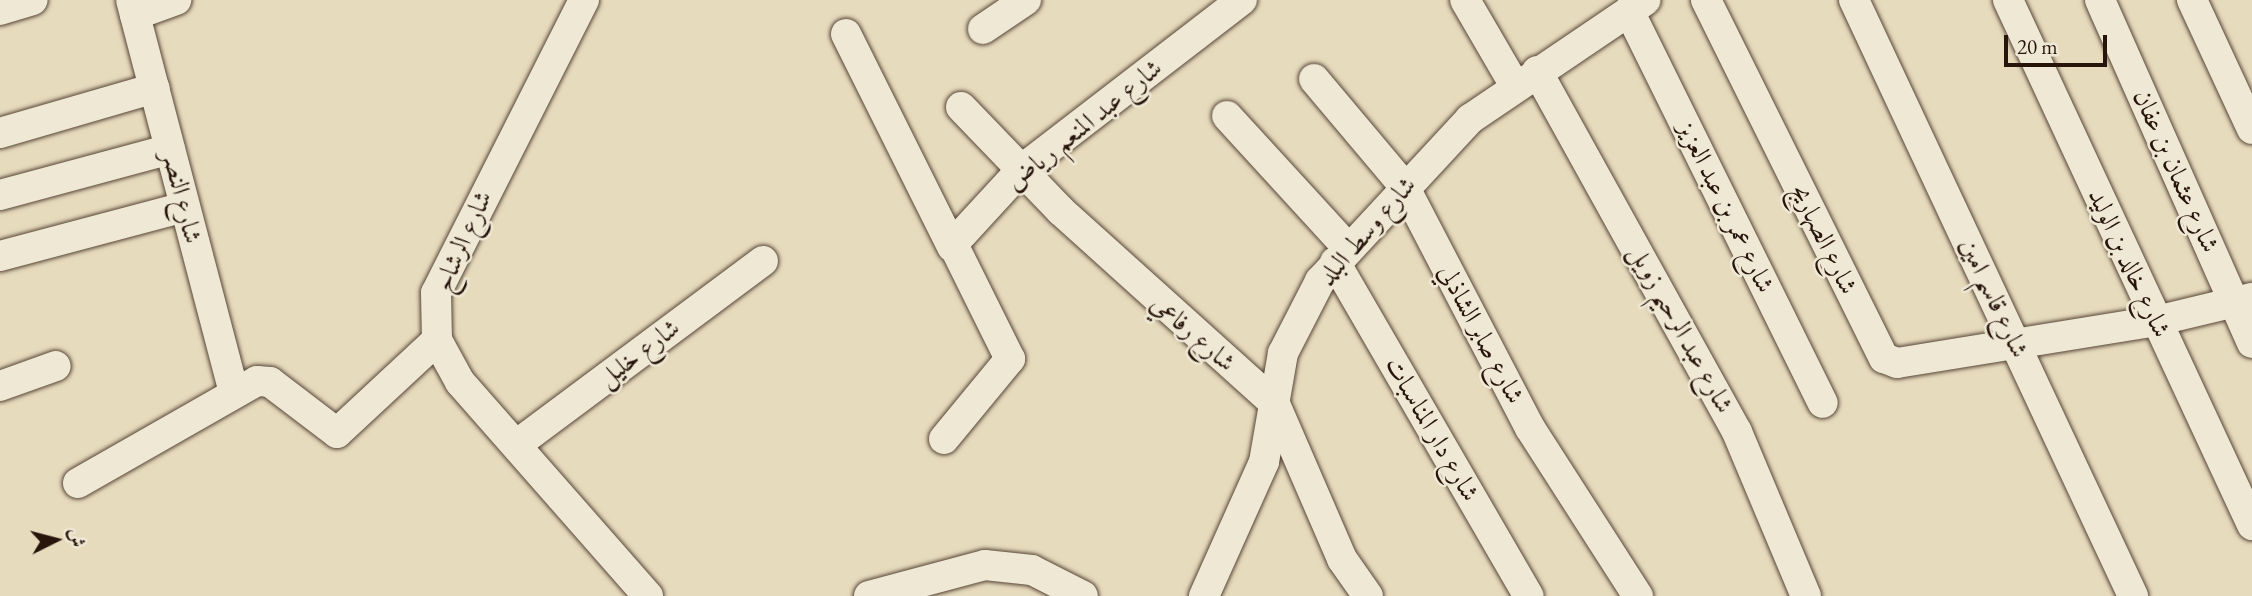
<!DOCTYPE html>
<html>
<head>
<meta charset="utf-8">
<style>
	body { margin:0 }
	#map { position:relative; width:2252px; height:596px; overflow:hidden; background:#e7dbbd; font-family:"EB Garamond",Amiri,serif }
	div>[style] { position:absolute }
	.roads { filter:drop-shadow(0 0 2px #574638) drop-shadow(0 0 2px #574638) }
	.street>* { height:30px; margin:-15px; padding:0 15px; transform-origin:15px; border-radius:15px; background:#efe8d4 }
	span { translate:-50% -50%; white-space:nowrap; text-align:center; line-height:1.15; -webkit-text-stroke:5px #efe8d4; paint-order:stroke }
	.street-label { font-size:26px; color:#27150c }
	.north { position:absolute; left:21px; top:505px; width:70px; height:70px; -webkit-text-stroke:5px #efe8d4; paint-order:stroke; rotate:84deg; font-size:19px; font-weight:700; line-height:28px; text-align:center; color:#27150c }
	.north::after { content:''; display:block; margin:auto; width:24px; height:32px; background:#27150c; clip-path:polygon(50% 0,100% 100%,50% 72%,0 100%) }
	.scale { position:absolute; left:2004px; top:35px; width:103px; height:32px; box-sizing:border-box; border:4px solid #27150c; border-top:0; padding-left:9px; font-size:21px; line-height:24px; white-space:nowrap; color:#27150c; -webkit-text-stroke:5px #efe8d4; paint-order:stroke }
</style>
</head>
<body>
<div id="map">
	<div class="roads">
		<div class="street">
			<div style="left:131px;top:0;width:406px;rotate:75.3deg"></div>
			<div style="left:584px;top:0;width:328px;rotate:116.8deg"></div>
			<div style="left:436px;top:293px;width:47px;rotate:88.8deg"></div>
			<div style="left:437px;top:340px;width:48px;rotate:61.3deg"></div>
			<div style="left:460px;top:382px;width:285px;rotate:48.7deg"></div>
			<div style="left:1465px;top:0;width:99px;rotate:59.8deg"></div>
			<div style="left:1706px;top:0;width:400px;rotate:63.6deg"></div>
			<div style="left:1884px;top:358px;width:14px;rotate:21deg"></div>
			<div style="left:1897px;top:363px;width:262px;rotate:-9.2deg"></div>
			<div style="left:2156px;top:321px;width:99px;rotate:-13.5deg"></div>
			<div style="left:1854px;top:0;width:658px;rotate:64.91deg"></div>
			<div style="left:2008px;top:0;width:579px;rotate:65.07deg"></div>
			<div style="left:2100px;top:0;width:375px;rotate:66.1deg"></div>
			<div style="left:2192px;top:0;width:142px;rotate:65.1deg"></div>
			<div style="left:0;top:10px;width:34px;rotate:-17deg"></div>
			<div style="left:1629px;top:11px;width:437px;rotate:63.7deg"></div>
			<div style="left:135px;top:15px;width:44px;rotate:-20.1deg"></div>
			<div style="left:983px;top:29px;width:52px;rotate:-34deg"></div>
			<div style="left:846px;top:34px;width:238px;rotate:63.5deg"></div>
			<div style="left:1537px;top:71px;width:413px;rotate:61deg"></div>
			<div style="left:1737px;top:432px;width:178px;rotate:67.2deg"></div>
			<div style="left:1314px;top:79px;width:140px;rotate:49.9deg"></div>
			<div style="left:1404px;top:186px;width:273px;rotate:62.5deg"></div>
			<div style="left:1530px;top:428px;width:200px;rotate:57.3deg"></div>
			<div style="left:961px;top:107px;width:144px;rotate:46.1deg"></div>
			<div style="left:1061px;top:211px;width:288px;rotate:42deg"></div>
			<div style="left:1275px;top:404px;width:169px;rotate:66.6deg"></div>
			<div style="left:1342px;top:559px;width:45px;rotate:54.9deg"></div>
			<div style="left:1227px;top:116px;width:178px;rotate:47.5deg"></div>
			<div style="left:0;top:133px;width:161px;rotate:-16.2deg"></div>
			<div style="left:0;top:195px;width:176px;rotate:-15.1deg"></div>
			<div style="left:0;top:256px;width:190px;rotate:-14.9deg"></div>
			<div style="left:1335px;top:262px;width:386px;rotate:59.9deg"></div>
			<div style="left:0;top:386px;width:59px;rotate:-19.7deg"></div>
			<div style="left:944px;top:439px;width:104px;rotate:-50.5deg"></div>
			<div style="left:1010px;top:359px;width:128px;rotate:-116.4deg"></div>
			<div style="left:953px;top:244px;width:100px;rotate:-47.4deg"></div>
			<div style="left:1021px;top:170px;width:279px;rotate:-37.6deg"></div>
			<div style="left:516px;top:445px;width:308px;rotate:-36.7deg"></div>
			<div style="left:78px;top:483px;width:206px;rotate:-29.7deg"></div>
			<div style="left:257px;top:381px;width:13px;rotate:4deg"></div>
			<div style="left:270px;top:382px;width:84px;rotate:37.3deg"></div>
			<div style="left:337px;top:433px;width:137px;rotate:-42.9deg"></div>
			<div style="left:869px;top:596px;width:120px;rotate:-15deg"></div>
			<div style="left:985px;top:565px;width:47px;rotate:6.1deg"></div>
			<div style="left:1032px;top:570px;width:57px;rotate:27deg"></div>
			<div style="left:1204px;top:596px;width:147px;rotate:-65.9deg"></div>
			<div style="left:1264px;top:462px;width:111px;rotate:-80.1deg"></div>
			<div style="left:1283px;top:353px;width:81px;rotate:-62.8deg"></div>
			<div style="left:1320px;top:281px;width:221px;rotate:-47.2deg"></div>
			<div style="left:1470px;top:119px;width:212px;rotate:-34.1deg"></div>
		</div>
	</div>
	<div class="street-label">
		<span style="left:1084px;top:125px;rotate:-39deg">شارع عبد المنعم رياض</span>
		<span style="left:2176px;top:171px;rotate:66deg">شارع عثمان بن عفان</span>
		<span style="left:182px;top:197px;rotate:76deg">شارع النصر</span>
		<span style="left:1726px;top:207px;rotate:64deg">شارع عمر بن عبد العزيز</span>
		<span style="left:1367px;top:231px;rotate:-49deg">شارع وسط البلد</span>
		<span style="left:1824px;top:239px;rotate:64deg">شارع الصهاريج</span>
		<span style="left:463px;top:241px;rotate:-66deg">شارع الرشاح</span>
		<span style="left:2129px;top:263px;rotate:65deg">شارع خالد بن الوليد</span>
		<span style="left:1994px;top:298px;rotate:65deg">شارع قاسم امين</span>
		<span style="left:1681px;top:329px;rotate:61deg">شارع عبد الرحيم زويل</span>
		<span style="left:1193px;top:333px;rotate:41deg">شارع رفاعي</span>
		<span style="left:1481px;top:334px;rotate:62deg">شارع صابر الشاذلي</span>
		<span style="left:639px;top:353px;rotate:-37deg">شارع خليل</span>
		<span style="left:1432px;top:429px;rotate:60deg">شارع دار المناسبات</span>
	</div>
	<div class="north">ش</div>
	<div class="scale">20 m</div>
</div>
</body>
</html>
